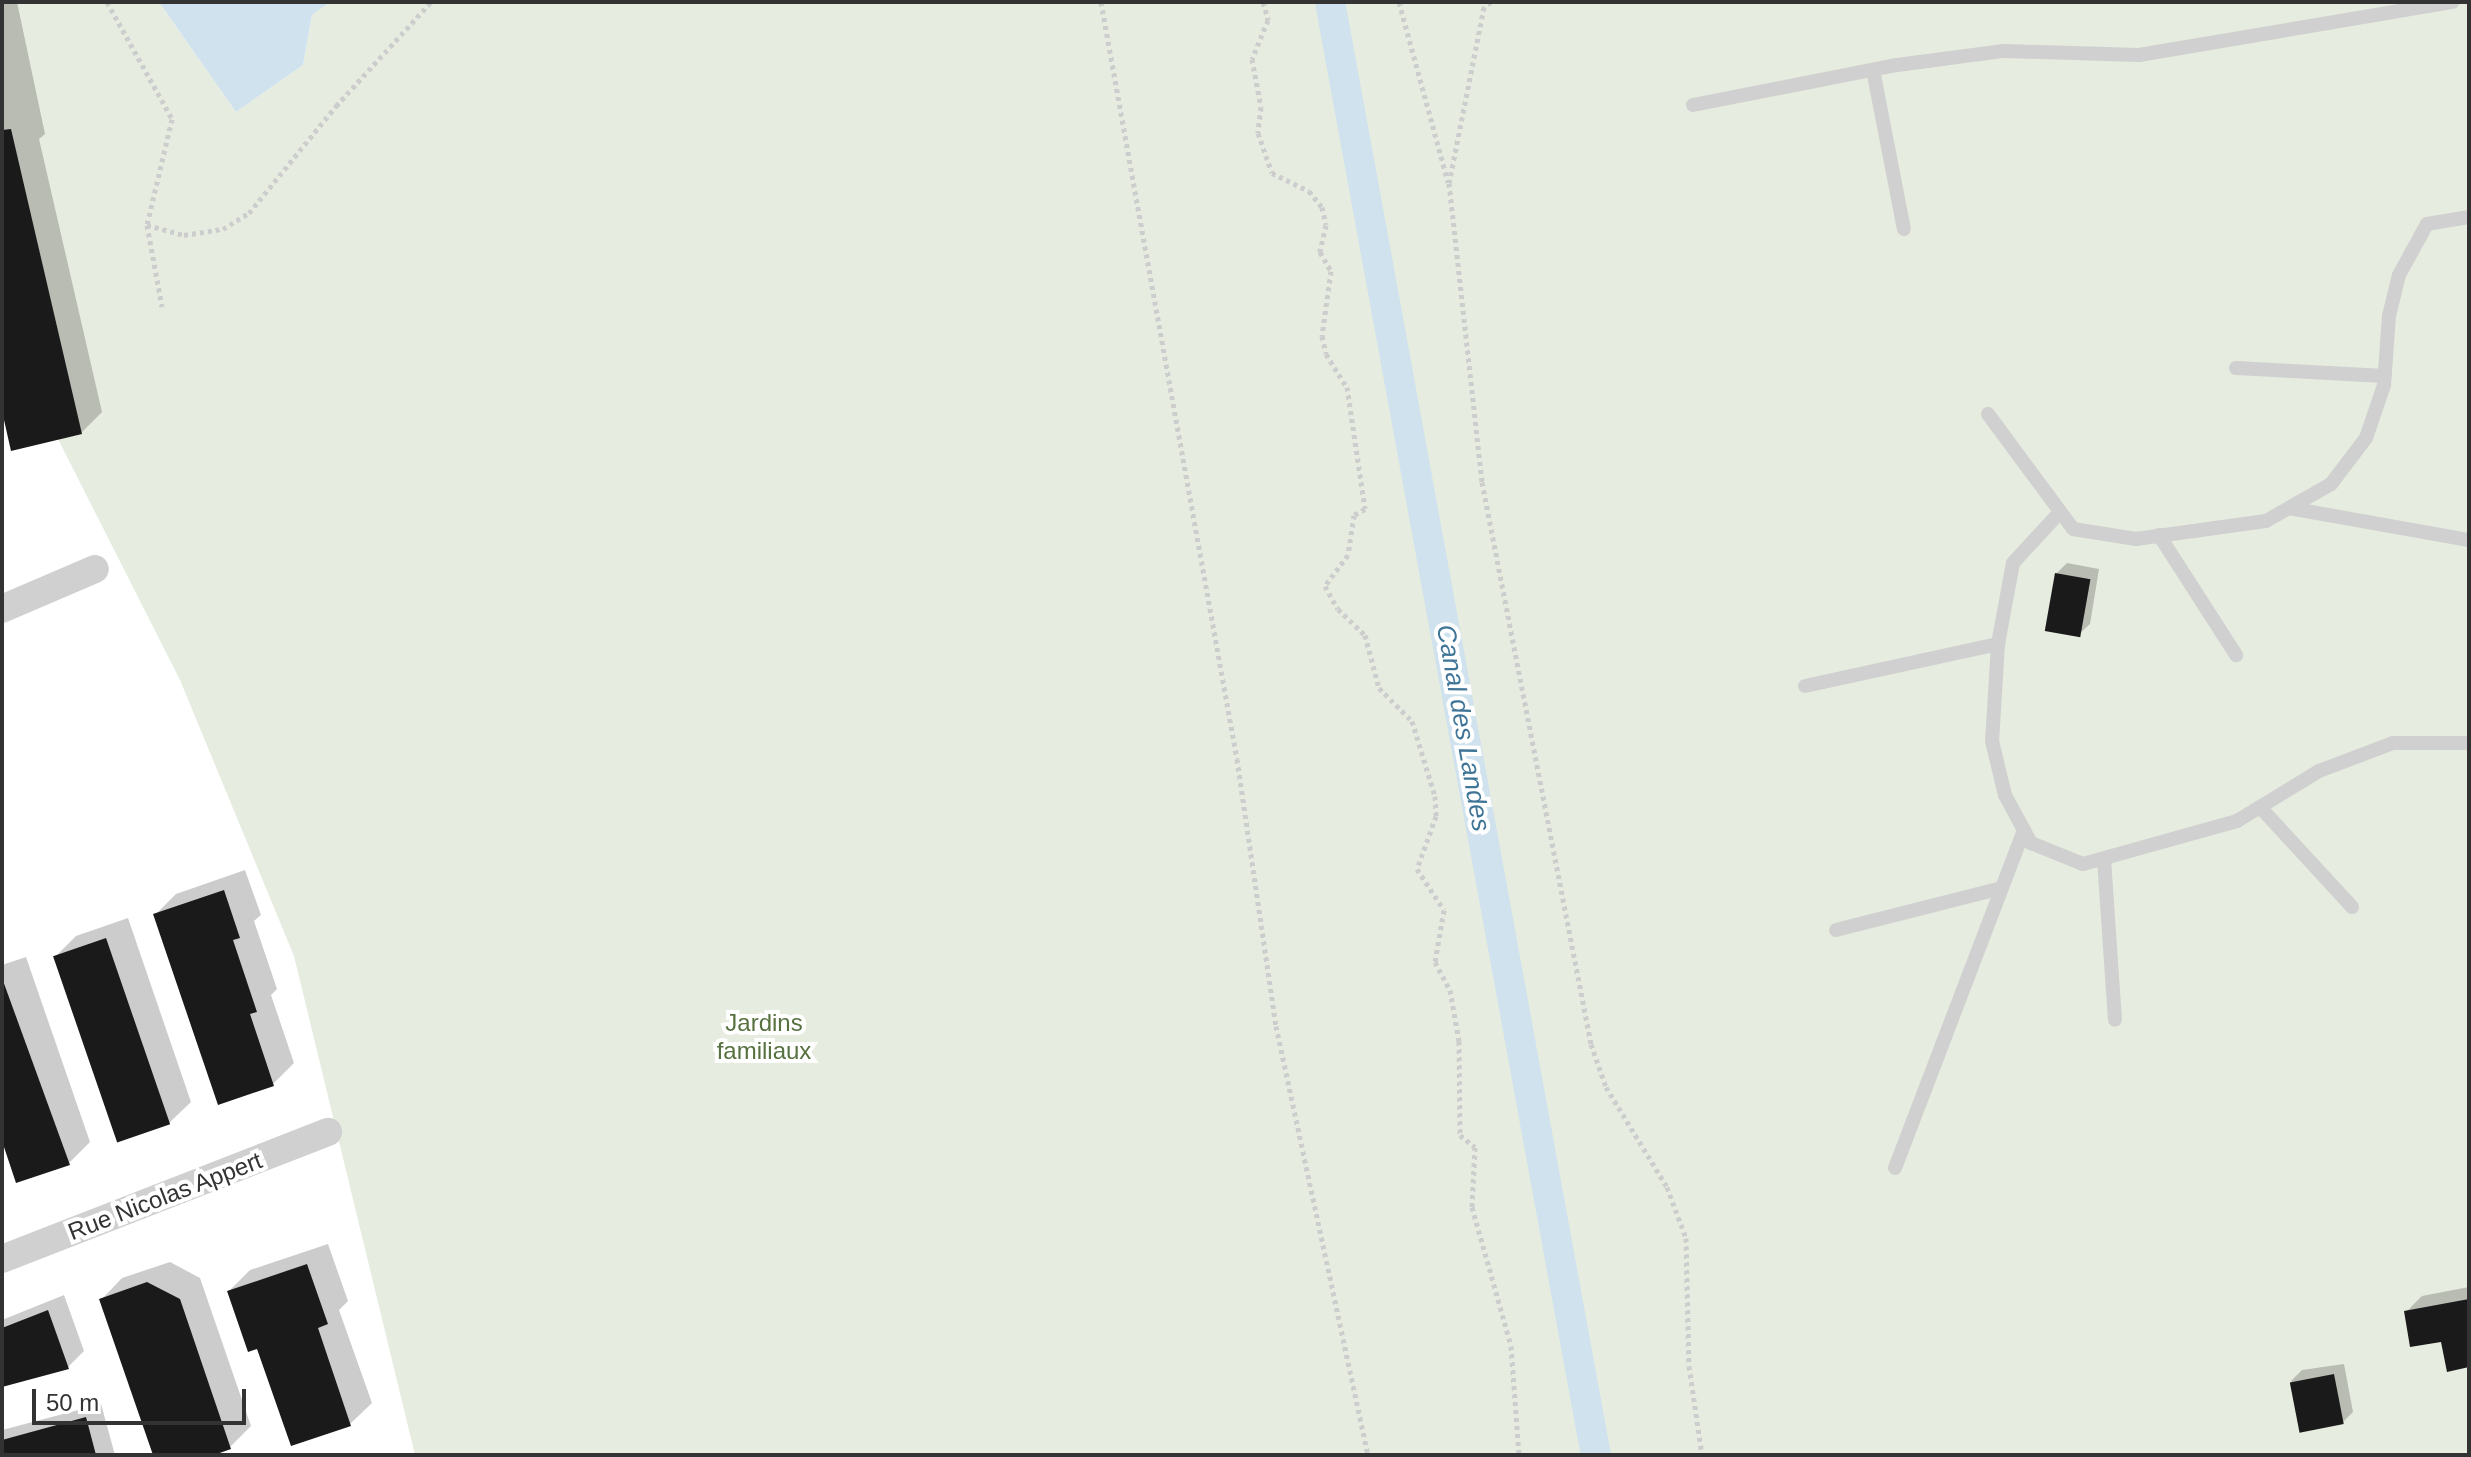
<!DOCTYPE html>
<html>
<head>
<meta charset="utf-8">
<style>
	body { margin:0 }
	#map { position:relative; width:2471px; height:1457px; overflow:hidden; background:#fff; font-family:Arial,sans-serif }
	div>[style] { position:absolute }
	.green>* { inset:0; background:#e6ecdf }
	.water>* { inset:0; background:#cfe2ee }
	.shadow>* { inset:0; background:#0003 }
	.canal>* { height:30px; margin:-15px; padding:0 15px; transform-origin:15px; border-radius:15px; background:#cfe2ee }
	.building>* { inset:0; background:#1a1a1a; transform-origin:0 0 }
	.path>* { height:5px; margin-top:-2.5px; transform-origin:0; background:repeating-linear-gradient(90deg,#cdcdcd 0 4px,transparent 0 8px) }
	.service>* { height:14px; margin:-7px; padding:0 7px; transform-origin:7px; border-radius:7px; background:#d0d0d0 }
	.minor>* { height:28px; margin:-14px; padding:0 14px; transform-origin:14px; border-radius:14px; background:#d0d0d0 }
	span { translate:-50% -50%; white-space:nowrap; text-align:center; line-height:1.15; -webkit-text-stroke:8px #fff; paint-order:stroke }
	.park-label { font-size:24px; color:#56703f }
	.street-label { font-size:24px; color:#333 }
	.water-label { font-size:26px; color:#3f7597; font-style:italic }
	.frame { position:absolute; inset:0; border:4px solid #333; pointer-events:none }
	.scale { position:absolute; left:32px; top:1389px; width:214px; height:36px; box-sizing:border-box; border:4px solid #333; border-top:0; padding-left:10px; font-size:24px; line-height:28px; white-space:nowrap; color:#333; -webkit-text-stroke:6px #fff; paint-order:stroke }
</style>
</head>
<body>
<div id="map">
	<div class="green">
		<div style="clip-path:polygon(2px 2px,159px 2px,236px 112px,303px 65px,312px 15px,330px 2px,2469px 2px,2469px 1455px,415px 1455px,294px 956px,180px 680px,20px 364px,2px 354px)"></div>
	</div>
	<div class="water">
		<div style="clip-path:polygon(159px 2px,330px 2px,312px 15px,303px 65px,236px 112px)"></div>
	</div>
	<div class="shadow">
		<div style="clip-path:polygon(2px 2px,17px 2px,45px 134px,39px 139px,102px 412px,81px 433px,2px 403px)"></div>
		<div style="clip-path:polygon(2067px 563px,2099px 569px,2090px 624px,2079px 634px,2056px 574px)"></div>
		<div style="clip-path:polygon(245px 870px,261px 915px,254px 921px,277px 989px,271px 995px,294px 1063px,273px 1084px,155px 915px,176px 894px)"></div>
		<div style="clip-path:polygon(128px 918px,191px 1102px,169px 1123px,55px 957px,76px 936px)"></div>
		<div style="clip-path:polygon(26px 957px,90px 1142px,69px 1163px,2px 1135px,2px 965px)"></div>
		<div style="clip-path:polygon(328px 1244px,348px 1301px,339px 1310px,372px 1403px,350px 1424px,292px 1444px,258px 1346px,229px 1291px,250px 1270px)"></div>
		<div style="clip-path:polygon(170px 1262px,200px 1278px,251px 1426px,230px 1447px,208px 1455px,155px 1455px,101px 1300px,122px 1278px)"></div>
		<div style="clip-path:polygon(2469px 1287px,2469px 1365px,2406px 1312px,2422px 1296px)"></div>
		<div style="clip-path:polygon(64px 1295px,84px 1351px,68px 1367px,2px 1385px,2px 1320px)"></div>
		<div style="clip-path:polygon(2344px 1364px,2353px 1412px,2343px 1422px,2291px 1381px,2302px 1370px)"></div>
		<div style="clip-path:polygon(101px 1404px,115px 1455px,2px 1455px,2px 1430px)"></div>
	</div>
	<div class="canal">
		<div style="left:1330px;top:2px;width:1477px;rotate:79.63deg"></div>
	</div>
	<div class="building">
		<div style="clip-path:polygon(11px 129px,82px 434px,11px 451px,2px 411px,2px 130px)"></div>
		<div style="left:2055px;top:573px;width:36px;height:59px;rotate:10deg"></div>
		<div style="clip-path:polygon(224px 890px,240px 938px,233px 940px,257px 1012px,250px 1014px,274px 1086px,218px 1105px,153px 914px)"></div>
		<div style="left:106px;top:938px;width:197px;height:56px;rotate:71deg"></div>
		<div style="clip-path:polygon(2px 978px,70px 1165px,16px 1183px,2px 1141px)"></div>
		<div style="clip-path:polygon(307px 1264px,328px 1324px,318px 1328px,351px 1426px,291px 1446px,257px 1349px,248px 1352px,227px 1291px)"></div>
		<div style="clip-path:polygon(147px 1282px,180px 1299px,231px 1449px,214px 1455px,153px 1455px,99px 1299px)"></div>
		<div style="clip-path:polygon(2469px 1299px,2469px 1367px,2447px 1372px,2441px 1342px,2410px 1347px,2404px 1311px)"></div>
		<div style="clip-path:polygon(48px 1310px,69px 1369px,2px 1387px,2px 1328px)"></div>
		<div style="left:2334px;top:1374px;width:51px;height:45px;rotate:79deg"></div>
		<div style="clip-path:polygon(86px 1417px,96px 1455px,2px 1455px,2px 1440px)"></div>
	</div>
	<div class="path">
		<div style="left:107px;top:2px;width:134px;rotate:60.9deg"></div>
		<div style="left:172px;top:119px;width:109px;rotate:103.3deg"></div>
		<div style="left:147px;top:225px;width:83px;rotate:79.6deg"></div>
		<div style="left:1101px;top:2px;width:769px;rotate:79.82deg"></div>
		<div style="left:1237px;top:759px;width:270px;rotate:81.7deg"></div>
		<div style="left:1276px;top:1026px;width:439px;rotate:77.9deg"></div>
		<div style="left:1263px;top:2px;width:19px;rotate:74deg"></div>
		<div style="left:1268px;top:20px;width:42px;rotate:112.3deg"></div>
		<div style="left:1252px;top:59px;width:49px;rotate:79.4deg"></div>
		<div style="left:1261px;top:107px;width:26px;rotate:97deg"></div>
		<div style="left:1258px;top:133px;width:42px;rotate:70.7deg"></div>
		<div style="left:1272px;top:173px;width:41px;rotate:25.9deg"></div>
		<div style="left:1309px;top:191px;width:21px;rotate:51deg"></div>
		<div style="left:1322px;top:207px;width:18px;rotate:77deg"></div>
		<div style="left:1326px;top:225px;width:28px;rotate:103deg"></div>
		<div style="left:1320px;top:252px;width:22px;rotate:60deg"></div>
		<div style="left:1331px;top:271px;width:66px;rotate:97.9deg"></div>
		<div style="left:1322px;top:336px;width:18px;rotate:77deg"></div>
		<div style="left:1326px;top:354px;width:39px;rotate:58deg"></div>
		<div style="left:1347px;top:387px;width:123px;rotate:81.6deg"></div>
		<div style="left:1365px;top:509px;width:13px;rotate:151deg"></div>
		<div style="left:1354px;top:515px;width:40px;rotate:98.5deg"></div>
		<div style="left:1348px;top:555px;width:39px;rotate:127deg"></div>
		<div style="left:1325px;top:586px;width:26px;rotate:61deg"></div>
		<div style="left:1338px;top:609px;width:37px;rotate:44deg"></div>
		<div style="left:1365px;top:635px;width:55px;rotate:75.2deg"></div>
		<div style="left:1379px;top:688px;width:47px;rotate:45deg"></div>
		<div style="left:1412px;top:721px;width:78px;rotate:73deg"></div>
		<div style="left:1435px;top:796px;width:20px;rotate:87deg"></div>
		<div style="left:1436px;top:816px;width:56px;rotate:109.7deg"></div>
		<div style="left:1417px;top:869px;width:49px;rotate:56.6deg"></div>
		<div style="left:1444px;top:910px;width:53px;rotate:99.8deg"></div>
		<div style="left:1435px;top:962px;width:32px;rotate:62deg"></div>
		<div style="left:1450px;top:990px;width:52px;rotate:80deg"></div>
		<div style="left:1459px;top:1041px;width:94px;rotate:89.4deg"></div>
		<div style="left:1460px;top:1135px;width:19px;rotate:39deg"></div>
		<div style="left:1475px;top:1147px;width:60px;rotate:92.9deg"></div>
		<div style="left:1472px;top:1207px;width:144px;rotate:74.3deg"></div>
		<div style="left:1511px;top:1346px;width:109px;rotate:85.8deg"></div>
		<div style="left:1399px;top:2px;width:187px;rotate:74.8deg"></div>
		<div style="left:1491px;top:2px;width:9px;rotate:144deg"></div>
		<div style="left:1484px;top:7px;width:179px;rotate:101.2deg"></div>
		<div style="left:1449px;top:183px;width:301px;rotate:83.7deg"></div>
		<div style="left:1482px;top:482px;width:572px;rotate:79.02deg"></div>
		<div style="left:1591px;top:1044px;width:46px;rotate:70.8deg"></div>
		<div style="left:1606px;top:1087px;width:117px;rotate:58.6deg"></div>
		<div style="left:1667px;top:1187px;width:54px;rotate:69.6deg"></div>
		<div style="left:1686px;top:1238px;width:128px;rotate:88.7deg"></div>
		<div style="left:1689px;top:1366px;width:90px;rotate:81.7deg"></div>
		<div style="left:147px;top:225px;width:38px;rotate:15deg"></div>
		<div style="left:184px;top:235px;width:39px;rotate:-9deg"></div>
		<div style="left:223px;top:229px;width:31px;rotate:-32deg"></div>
		<div style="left:249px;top:213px;width:138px;rotate:-50.9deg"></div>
		<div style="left:336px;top:106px;width:141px;rotate:-47.6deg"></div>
	</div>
	<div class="service">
		<div style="left:1873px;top:70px;width:162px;rotate:79deg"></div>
		<div style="left:1693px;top:105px;width:208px;rotate:-11.1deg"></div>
		<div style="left:1897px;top:65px;width:108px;rotate:-7.5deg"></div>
		<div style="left:2004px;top:51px;width:135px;rotate:1.7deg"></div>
		<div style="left:2139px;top:55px;width:318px;rotate:-9.6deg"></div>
		<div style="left:2236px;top:368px;width:149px;rotate:3.1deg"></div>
		<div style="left:1988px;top:414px;width:143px;rotate:53.5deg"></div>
		<div style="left:2073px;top:529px;width:64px;rotate:9deg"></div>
		<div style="left:2136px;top:539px;width:131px;rotate:-7.9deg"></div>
		<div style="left:2266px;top:521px;width:75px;rotate:-29.6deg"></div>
		<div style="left:2331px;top:484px;width:58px;rotate:-52.7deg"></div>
		<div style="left:2366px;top:438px;width:56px;rotate:-71.2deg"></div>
		<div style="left:2384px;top:385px;width:69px;rotate:-85.9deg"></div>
		<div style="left:2389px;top:316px;width:42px;rotate:-76.3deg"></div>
		<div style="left:2399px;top:275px;width:58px;rotate:-61.2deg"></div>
		<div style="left:2427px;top:224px;width:43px;rotate:-9.5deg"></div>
		<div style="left:2289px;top:508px;width:183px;rotate:10.1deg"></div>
		<div style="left:2060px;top:512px;width:69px;rotate:132.7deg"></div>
		<div style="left:2013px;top:563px;width:82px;rotate:100.5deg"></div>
		<div style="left:1998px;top:644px;width:97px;rotate:93.5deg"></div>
		<div style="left:1992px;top:741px;width:56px;rotate:76.5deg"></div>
		<div style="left:2005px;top:795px;width:55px;rotate:61.6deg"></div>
		<div style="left:2031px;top:843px;width:56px;rotate:22deg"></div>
		<div style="left:2083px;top:864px;width:160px;rotate:-15.6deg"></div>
		<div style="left:2237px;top:821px;width:96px;rotate:-31.4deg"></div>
		<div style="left:2319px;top:771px;width:79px;rotate:-20.7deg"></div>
		<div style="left:2393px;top:743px;width:76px"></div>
		<div style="left:2159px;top:535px;width:143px;rotate:57.3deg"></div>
		<div style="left:1805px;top:686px;width:198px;rotate:-12.3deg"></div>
		<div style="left:2260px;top:807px;width:136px;rotate:47.4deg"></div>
		<div style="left:2104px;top:859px;width:161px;rotate:86.1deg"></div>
		<div style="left:1836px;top:930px;width:171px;rotate:-14.2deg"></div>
		<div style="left:1895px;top:1168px;width:362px;rotate:-69.1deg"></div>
	</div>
	<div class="minor">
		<div style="left:2px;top:609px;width:101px;rotate:-23.3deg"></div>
		<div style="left:2px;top:1259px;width:350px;rotate:-21.3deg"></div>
	</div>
	<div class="park-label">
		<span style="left:764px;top:1037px">Jardins<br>familiaux</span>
	</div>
	<div class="street-label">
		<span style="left:165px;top:1196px;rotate:-21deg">Rue Nicolas Appert</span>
	</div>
	<div class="water-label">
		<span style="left:1463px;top:728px;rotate:80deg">Canal des Landes</span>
	</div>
	<div class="frame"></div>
	<div class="scale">50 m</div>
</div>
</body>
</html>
